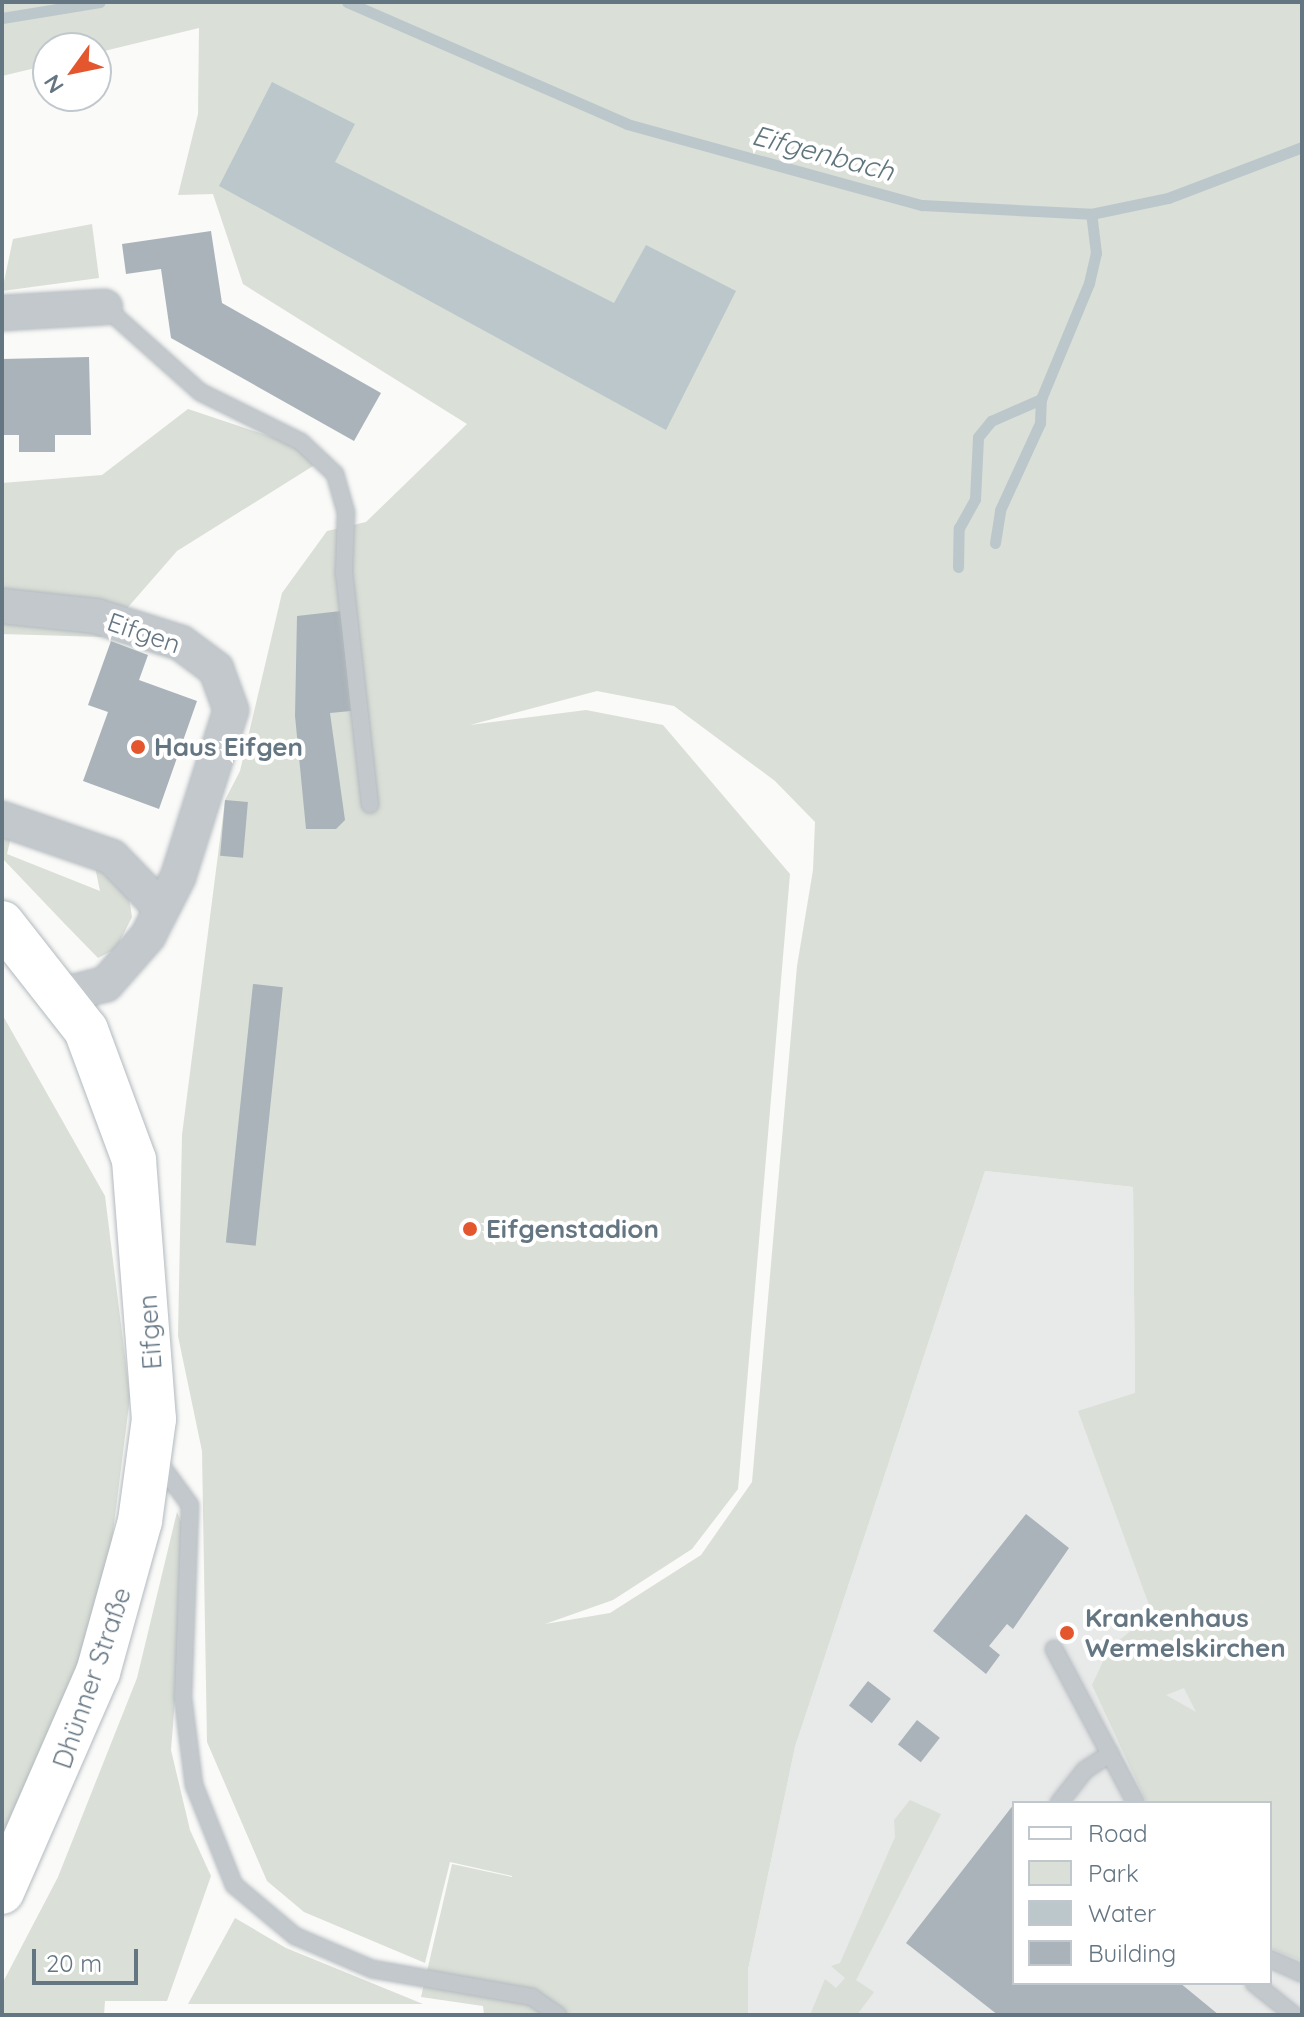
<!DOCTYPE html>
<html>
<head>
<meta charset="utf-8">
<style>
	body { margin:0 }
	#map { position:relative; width:1304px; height:2017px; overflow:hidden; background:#fafaf8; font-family:Quicksand,sans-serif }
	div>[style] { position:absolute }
	.built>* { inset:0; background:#e8e9e9 }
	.green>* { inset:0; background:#dadfd7 }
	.water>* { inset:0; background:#bbc7cb }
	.stream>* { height:11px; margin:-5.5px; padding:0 5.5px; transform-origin:5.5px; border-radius:5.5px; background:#bbc7cb }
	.building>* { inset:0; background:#aab3b9; transform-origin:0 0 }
	.roads { filter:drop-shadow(0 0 2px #b3babf) drop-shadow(0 0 2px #b3babf) }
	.service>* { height:16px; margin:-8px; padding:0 8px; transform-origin:8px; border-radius:8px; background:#c3c8cc }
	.minor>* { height:34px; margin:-17px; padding:0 17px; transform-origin:17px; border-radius:17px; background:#c3c8cc }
	.secondary>* { height:44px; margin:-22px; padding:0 22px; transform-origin:22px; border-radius:22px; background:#fff }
	.dots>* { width:22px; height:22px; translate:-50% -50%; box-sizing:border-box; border:4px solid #fff; border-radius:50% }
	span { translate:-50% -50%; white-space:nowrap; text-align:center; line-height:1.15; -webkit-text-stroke:8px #fff; paint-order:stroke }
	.street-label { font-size:26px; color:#657683 }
	.poi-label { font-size:26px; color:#657683; font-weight:700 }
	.left { translate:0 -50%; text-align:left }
	.water-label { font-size:28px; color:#60757c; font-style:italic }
	.frame { position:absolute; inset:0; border:4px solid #657683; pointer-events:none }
	.legend { position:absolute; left:1012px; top:1801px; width:260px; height:184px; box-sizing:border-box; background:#fff; border:2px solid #c1c8cd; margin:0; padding:10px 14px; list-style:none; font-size:24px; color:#657683 }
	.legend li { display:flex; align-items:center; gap:16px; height:40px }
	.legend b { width:40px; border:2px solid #c1c8cd }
	.north { position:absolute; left:32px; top:32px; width:80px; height:80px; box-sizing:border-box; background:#fff; border:2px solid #c1c8cd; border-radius:50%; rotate:237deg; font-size:22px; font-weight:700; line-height:32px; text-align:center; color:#657683 }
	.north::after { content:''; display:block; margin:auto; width:28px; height:36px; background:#e4572e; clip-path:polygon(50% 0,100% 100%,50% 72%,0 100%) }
	.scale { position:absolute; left:32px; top:1949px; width:106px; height:36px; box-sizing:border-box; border:4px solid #657683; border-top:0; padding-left:10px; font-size:24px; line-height:28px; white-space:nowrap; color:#657683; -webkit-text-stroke:6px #fff; paint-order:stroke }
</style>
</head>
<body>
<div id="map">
	<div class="built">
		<div style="clip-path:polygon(evenodd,985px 1171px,1133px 1187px,1135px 1394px,1302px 1519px,1302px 2015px,748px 2015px,748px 1970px,795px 1747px,985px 1171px,1014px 1803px,1270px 1803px,1270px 1983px,1014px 1983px,1014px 1803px)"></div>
	</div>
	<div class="green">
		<div style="clip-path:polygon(evenodd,2px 2px,1302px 2px,1302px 1961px,1270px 1948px,1270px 1803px,1147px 1803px,1092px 1685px,1109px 1649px,1152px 1613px,1078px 1411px,1135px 1393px,1133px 1187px,985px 1171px,795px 1747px,748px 1970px,748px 2015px,484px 2015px,483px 2006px,421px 1997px,452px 1864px,512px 1877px,512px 1876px,450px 1862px,425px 1963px,304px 1912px,267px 1881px,207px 1742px,202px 1451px,178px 1336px,182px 1135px,225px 800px,240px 771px,282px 593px,327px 531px,366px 522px,467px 424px,243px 284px,213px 194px,178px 195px,198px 114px,199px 28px,96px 53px,48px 48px,48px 65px,2px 76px,2px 2px,597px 691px,674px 706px,775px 781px,815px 822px,813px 870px,797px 966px,752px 1482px,701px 1555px,610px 1613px,545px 1624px,613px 1600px,692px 1549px,738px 1489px,790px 874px,663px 725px,586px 710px,470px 725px,597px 691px,2px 2px,1184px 1688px,1196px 1712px,1166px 1695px,1184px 1688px)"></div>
		<div style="clip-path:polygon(92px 224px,99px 278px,2px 291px,13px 239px)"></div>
		<div style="clip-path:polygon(188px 409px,329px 456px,177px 551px,102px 637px,2px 634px,2px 483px,102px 475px)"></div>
		<div style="clip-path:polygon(2px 830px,12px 833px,7px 854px,100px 891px,94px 862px,128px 890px,132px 917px,116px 949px,98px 958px,62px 921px,2px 858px)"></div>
		<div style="clip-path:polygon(2px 1014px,105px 1196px,130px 1397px,110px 1556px,71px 1690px,2px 1851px)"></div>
		<div style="clip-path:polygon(177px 1512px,184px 1528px,182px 1613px,171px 1750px,190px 1830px,211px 1876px,167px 2001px,105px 2001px,104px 2015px,2px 2015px,2px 1984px,58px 1877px,137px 1678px)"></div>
		<div style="clip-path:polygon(910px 1800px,941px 1814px,856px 1980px,874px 1992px,857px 2015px,810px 2015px,825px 1979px,836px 1988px,845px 1978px,831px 1966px,840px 1963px,895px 1837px,894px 1820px)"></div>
		<div style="clip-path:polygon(235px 1918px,286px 1948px,423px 2004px,188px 2004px)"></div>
	</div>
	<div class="water">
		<div style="clip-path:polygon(272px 82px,355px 124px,335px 162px,614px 303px,646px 245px,736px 291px,666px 430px,219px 186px)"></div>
	</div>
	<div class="stream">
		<div style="left:347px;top:2px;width:305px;rotate:23.5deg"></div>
		<div style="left:627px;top:124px;width:306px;rotate:15.4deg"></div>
		<div style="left:922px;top:205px;width:169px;rotate:3deg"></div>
		<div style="left:1091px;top:214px;width:79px;rotate:-11.7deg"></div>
		<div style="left:1168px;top:198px;width:143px;rotate:-20.8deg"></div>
		<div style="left:2px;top:18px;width:99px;rotate:-9.3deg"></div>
		<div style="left:995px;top:543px;width:33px;rotate:-81deg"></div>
		<div style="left:1000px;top:510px;width:96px;rotate:-65.3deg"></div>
		<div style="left:1040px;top:423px;width:24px;rotate:-88deg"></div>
		<div style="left:1041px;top:399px;width:126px;rotate:-67.5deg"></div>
		<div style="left:1089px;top:283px;width:31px;rotate:-77deg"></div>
		<div style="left:1096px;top:253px;width:39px;rotate:-97deg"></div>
		<div style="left:958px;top:567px;width:39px;rotate:-89deg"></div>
		<div style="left:959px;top:528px;width:33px;rotate:-61deg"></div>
		<div style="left:975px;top:499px;width:62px;rotate:-87.2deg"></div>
		<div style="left:978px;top:437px;width:21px;rotate:-51deg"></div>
		<div style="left:991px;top:421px;width:55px;rotate:-23.7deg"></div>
	</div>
	<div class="building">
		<div style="clip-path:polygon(211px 231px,222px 303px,381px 393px,354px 441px,171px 338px,161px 269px,126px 274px,122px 244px)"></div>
		<div style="clip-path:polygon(89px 357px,91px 435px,55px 435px,55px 452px,19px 452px,19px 435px,2px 435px,2px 359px)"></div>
		<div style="clip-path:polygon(341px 611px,351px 711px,330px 713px,345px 820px,336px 829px,306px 829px,295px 716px,297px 616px)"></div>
		<div style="clip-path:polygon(111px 641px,148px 655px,139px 680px,197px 701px,159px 809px,83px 781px,108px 712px,88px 705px)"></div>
		<div style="left:225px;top:800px;width:23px;height:56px;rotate:5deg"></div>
		<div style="left:253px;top:984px;width:30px;height:260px;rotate:6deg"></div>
		<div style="clip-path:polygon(1026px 1514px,1069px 1548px,1013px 1629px,1007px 1624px,989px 1646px,1000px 1655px,986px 1674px,933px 1631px)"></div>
		<div style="left:868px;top:1681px;width:29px;height:31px;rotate:38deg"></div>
		<div style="left:917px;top:1720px;width:29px;height:31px;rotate:38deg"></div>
		<div style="clip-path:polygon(1014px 1804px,1014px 1983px,1180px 1983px,1219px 2015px,998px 2015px,906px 1943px)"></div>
	</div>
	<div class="roads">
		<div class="service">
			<div style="left:105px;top:307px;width:127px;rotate:41.8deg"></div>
			<div style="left:200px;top:392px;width:113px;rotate:26.3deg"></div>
			<div style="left:301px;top:442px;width:47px;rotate:43.3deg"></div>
			<div style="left:335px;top:474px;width:40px;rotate:74deg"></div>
			<div style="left:346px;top:512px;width:61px;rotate:91.9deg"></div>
			<div style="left:344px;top:573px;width:233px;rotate:83.6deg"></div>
			<div style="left:155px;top:1457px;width:59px;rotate:53.9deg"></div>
			<div style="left:190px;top:1505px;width:193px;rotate:92.1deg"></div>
			<div style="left:183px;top:1698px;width:88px;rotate:82.8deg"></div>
			<div style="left:194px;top:1785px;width:108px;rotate:68.2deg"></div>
			<div style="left:234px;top:1885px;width:80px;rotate:39.9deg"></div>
			<div style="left:295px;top:1936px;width:84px;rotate:23.2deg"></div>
			<div style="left:372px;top:1969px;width:162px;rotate:9.9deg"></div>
			<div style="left:532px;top:1997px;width:32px;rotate:35deg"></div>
			<div style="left:1054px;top:1649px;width:174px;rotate:62deg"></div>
			<div style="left:1059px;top:1803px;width:42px;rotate:-51.8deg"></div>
			<div style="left:1085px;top:1770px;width:30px;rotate:-33deg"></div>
			<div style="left:1270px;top:1959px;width:35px;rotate:24deg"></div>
			<div style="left:1254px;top:1983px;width:51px;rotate:38.7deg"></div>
		</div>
		<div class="minor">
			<div style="left:2px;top:313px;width:103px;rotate:-3.3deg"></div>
			<div style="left:2px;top:606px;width:95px;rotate:6.1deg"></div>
			<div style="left:96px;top:616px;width:89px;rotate:17.6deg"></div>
			<div style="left:181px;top:643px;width:44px;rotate:36.6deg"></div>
			<div style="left:216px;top:669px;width:44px;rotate:69.9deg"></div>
			<div style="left:231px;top:710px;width:175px;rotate:107.6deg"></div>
			<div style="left:178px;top:877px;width:66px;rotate:117deg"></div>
			<div style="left:148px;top:936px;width:64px;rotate:131.2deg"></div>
			<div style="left:106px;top:984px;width:53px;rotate:165.7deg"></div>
			<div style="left:2px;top:819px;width:116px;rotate:19.1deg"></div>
			<div style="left:112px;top:857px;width:71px;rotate:46.1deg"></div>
		</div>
		<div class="secondary">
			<div style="left:2px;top:923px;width:136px;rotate:51.9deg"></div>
			<div style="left:86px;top:1030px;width:139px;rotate:69.7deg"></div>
			<div style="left:134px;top:1160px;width:260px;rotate:85.6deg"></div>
			<div style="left:154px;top:1419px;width:103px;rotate:97.8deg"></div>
			<div style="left:140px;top:1521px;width:157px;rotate:105.5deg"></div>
			<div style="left:98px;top:1672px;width:240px;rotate:113.6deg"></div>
		</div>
	</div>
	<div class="dots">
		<div style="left:138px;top:747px;background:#e4572e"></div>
		<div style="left:470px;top:1229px;background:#e4572e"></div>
		<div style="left:1067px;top:1633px;background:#e4572e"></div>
	</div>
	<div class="street-label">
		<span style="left:144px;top:633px;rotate:19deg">Eifgen</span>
		<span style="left:150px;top:1332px;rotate:-94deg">Eifgen</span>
		<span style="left:92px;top:1678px;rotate:-71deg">Dhünner Straße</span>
	</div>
	<div class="poi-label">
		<span class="left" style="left:154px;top:747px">Haus Eifgen</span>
		<span class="left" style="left:486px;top:1229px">Eifgenstadion</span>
		<span class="left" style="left:1085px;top:1633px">Krankenhaus<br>Wermelskirchen</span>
	</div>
	<div class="water-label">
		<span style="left:823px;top:153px;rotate:15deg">Eifgenbach</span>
	</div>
	<div class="frame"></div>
	<ul class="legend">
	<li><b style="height:10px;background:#fff"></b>Road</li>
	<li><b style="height:22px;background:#dadfd7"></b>Park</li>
	<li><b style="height:22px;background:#bbc7cb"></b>Water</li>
	<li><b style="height:22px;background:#aab3b9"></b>Building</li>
	</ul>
	<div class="north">N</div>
	<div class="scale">20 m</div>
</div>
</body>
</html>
